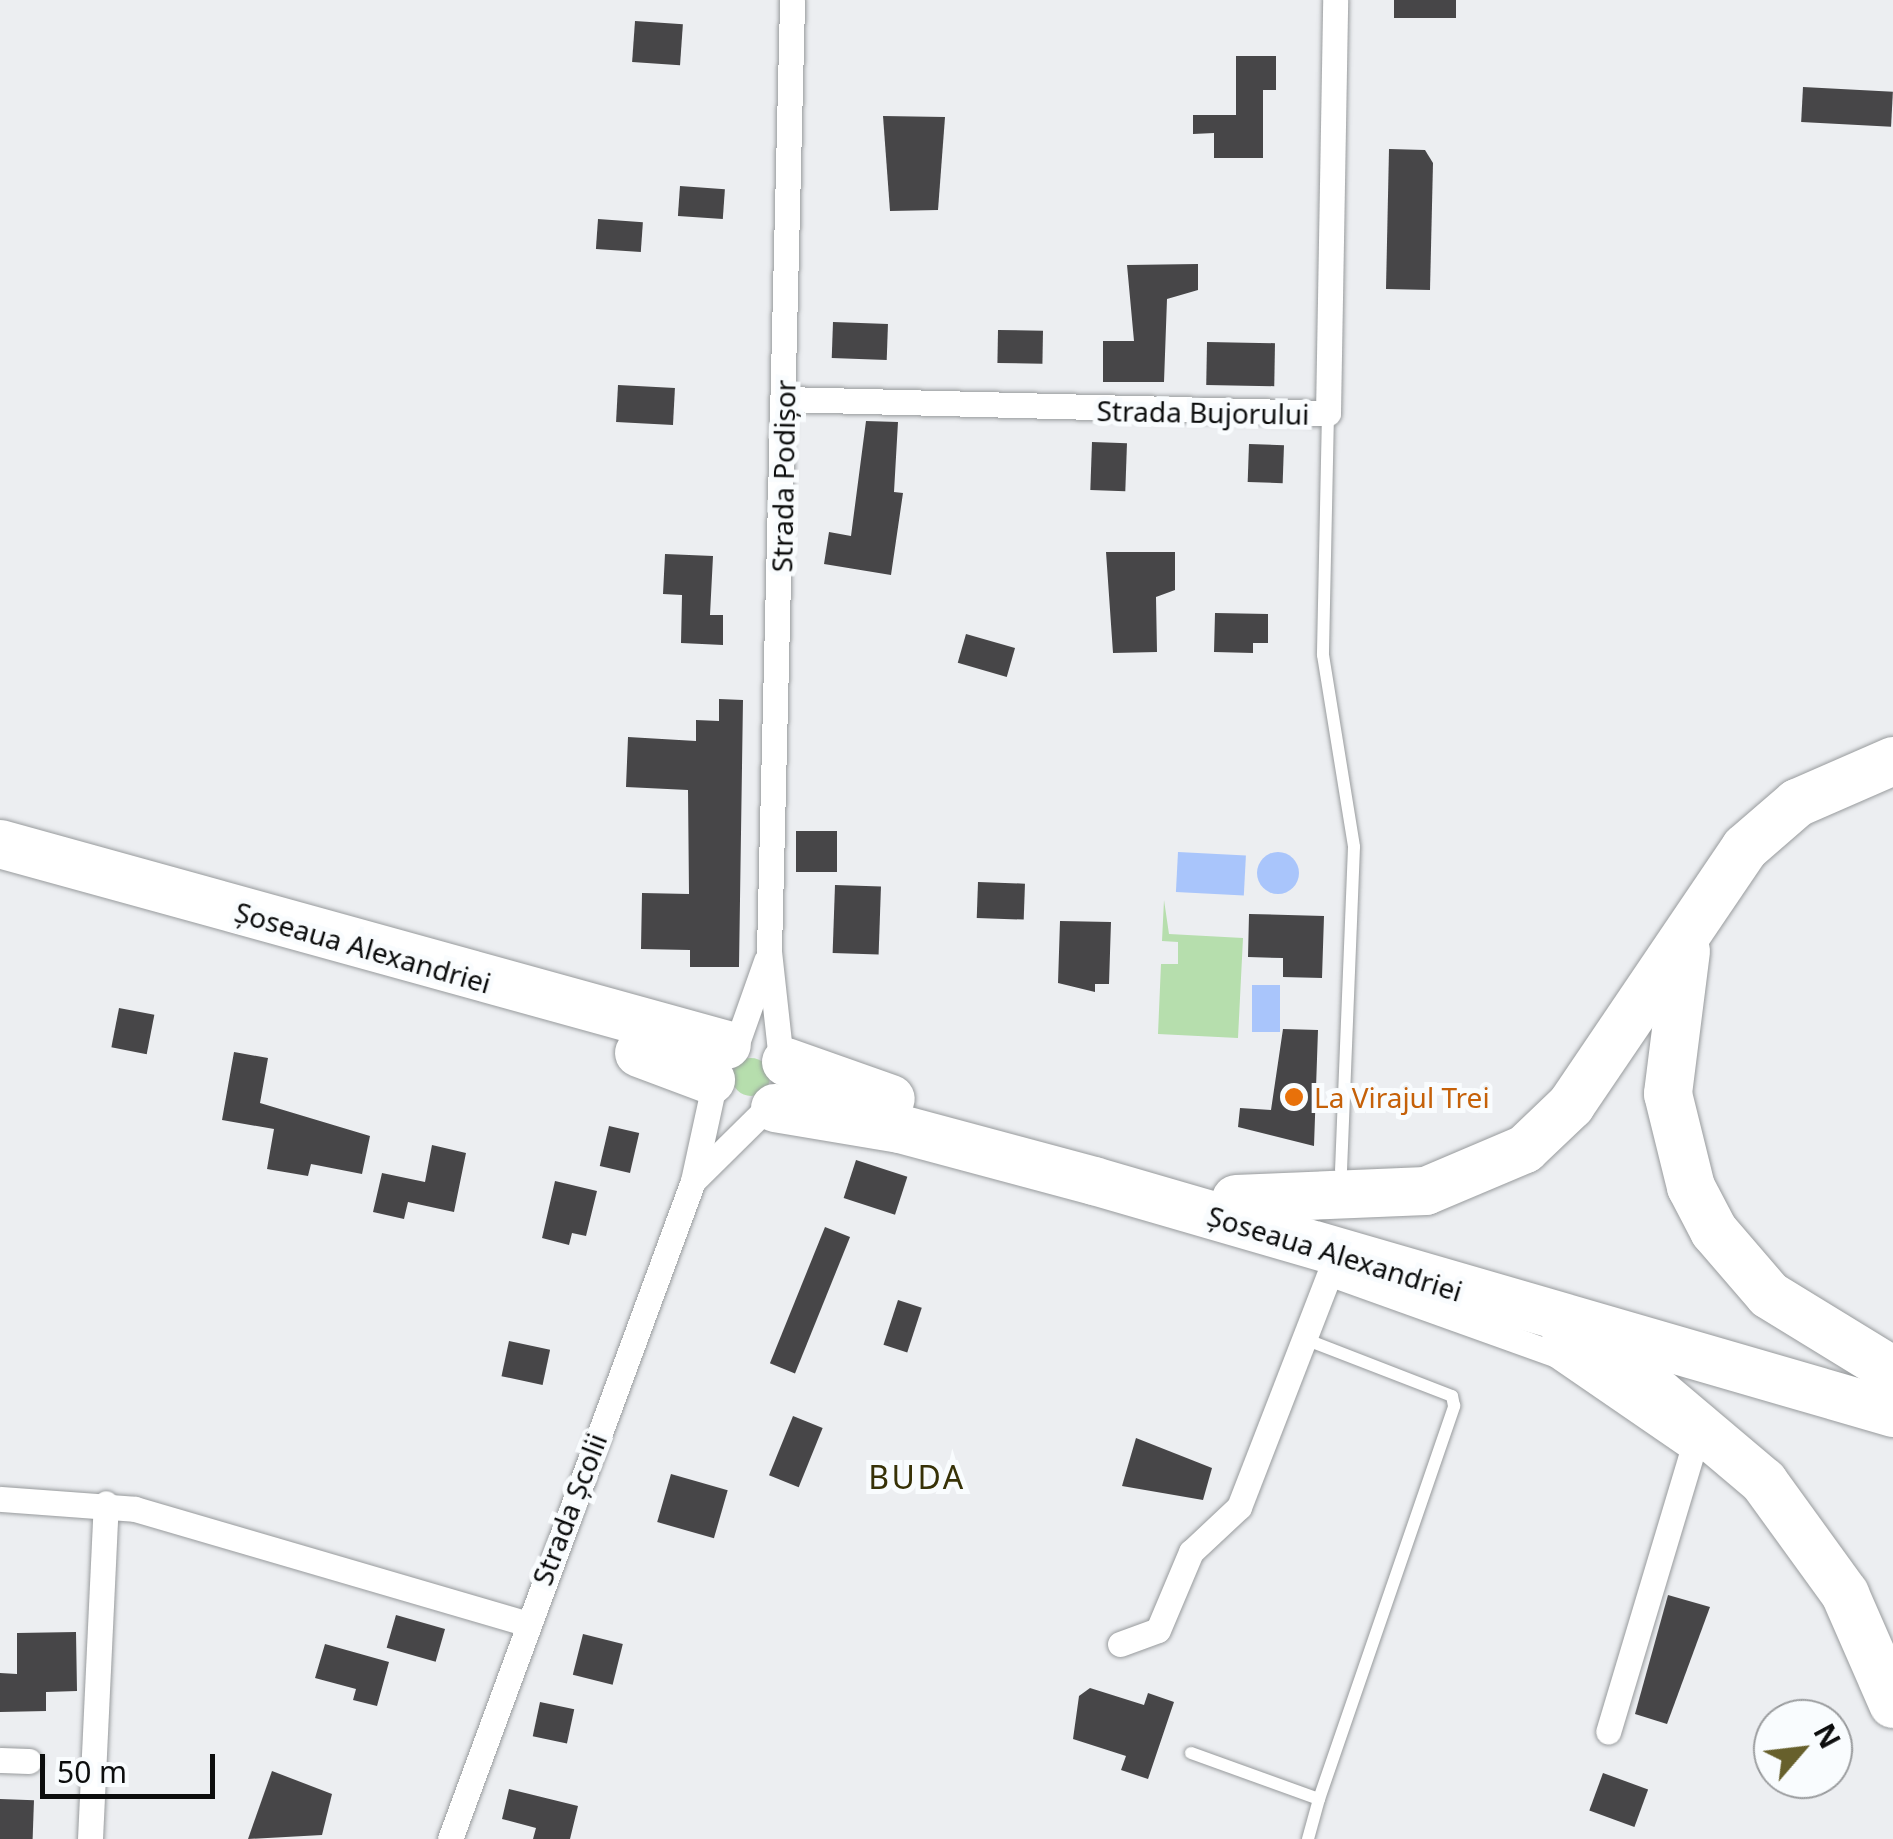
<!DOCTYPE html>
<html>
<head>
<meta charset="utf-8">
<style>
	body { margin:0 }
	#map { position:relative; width:1893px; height:1839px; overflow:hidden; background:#eceef1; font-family:"Noto Sans",sans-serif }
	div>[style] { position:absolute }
	.green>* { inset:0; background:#b6dead }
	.round { border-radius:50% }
	.water>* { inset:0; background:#a9c5fb; transform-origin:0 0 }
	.building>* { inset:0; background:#474648; transform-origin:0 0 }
	.roads { filter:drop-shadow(0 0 2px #989b9d) drop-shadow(0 0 2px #989b9d) }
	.lane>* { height:12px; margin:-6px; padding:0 6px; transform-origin:6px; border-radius:6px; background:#fff }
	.street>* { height:25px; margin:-12.5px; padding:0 12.5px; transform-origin:12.5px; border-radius:12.5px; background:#fff }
	.highway>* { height:48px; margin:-24px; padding:0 24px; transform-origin:24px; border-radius:24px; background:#fff }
	.dots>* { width:28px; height:28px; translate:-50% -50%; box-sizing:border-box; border:5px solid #f9fcfe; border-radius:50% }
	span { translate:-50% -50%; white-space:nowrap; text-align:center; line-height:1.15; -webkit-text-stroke:10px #f9fcfe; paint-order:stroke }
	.street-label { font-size:28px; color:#0c0d0d }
	.food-label { font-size:28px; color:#c56008 }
	.left { translate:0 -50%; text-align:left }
	.quarter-label { font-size:32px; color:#373106; letter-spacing:2.5px }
	.north { position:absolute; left:1753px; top:1699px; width:100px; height:100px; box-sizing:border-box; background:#f9fcfe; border:2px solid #9a9c9e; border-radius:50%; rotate:62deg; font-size:28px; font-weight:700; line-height:40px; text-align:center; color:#0c0d0d }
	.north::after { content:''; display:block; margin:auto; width:35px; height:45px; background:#67602c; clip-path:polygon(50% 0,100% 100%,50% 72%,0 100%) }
	.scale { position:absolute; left:40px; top:1754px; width:175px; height:45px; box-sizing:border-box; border:5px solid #0c0d0d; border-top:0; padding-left:12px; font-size:30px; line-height:35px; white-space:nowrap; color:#0c0d0d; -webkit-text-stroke:8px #f9fcfe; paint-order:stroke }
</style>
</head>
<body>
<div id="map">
	<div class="green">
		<div style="clip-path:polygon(1164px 900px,1169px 934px,1243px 938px,1238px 1038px,1158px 1034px,1161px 964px,1178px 964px,1178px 942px,1162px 941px)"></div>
		<div class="round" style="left:732px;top:1058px;width:38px;height:38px"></div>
	</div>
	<div class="water">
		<div style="left:1178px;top:852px;width:68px;height:40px;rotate:3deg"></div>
		<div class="round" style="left:1257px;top:852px;width:42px;height:42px"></div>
		<div style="left:1252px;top:985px;width:28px;height:47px"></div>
	</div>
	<div class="building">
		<div style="left:1394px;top:0;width:62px;height:18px"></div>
		<div style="left:635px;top:21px;width:48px;height:41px;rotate:4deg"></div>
		<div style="clip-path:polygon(1236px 56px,1276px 56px,1276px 90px,1263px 90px,1263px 158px,1214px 158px,1214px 133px,1193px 134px,1193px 115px,1236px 115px)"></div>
		<div style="left:1803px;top:87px;width:90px;height:35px;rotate:3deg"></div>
		<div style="clip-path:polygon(883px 116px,945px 117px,938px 210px,890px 211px)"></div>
		<div style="clip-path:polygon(1389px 149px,1425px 150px,1433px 163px,1430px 290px,1386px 289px)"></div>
		<div style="left:680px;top:186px;width:45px;height:30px;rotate:4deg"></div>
		<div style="left:598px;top:219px;width:45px;height:30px;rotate:4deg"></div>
		<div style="clip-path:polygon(1198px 264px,1198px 290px,1167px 299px,1164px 382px,1103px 382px,1103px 341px,1134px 341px,1127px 265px)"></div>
		<div style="left:833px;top:322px;width:55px;height:36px;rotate:2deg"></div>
		<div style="left:998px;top:330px;width:45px;height:33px;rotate:1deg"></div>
		<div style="left:1207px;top:342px;width:68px;height:43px;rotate:1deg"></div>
		<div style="left:618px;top:385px;width:57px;height:37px;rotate:3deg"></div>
		<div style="clip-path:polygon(866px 421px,898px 422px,894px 492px,903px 493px,891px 575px,824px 564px,829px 532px,851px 536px)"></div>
		<div style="left:1092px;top:442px;width:35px;height:48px;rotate:2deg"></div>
		<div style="left:1249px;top:444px;width:35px;height:38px;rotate:2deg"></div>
		<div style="clip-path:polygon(1106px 552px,1175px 552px,1175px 590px,1156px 597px,1157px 652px,1113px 653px)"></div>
		<div style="clip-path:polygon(665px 554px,713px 556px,710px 615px,723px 615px,723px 645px,681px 643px,682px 595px,663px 594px)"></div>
		<div style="clip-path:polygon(1215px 613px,1268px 614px,1268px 643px,1253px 643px,1253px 653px,1214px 652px)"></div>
		<div style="left:966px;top:634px;width:51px;height:30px;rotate:16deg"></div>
		<div style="clip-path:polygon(719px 699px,743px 700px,739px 967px,690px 967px,690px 950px,641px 949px,642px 893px,689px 894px,688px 790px,626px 787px,628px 737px,696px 741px,696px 720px,719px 721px)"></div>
		<div style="left:796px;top:831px;width:41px;height:41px"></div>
		<div style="left:978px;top:882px;width:47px;height:36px;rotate:2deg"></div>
		<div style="left:835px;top:885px;width:46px;height:68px;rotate:2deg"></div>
		<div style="clip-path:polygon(1249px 914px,1324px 916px,1322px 978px,1283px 977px,1283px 958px,1248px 957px)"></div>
		<div style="clip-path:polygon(1060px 921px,1111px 922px,1109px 984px,1095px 984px,1095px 992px,1058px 983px)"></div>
		<div style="left:119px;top:1008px;width:36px;height:40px;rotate:11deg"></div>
		<div style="clip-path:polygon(1283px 1029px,1318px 1030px,1314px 1146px,1238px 1127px,1240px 1108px,1271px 1110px)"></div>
		<div style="clip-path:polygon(234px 1052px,268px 1058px,260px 1103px,370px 1136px,362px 1174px,311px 1164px,308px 1176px,267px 1169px,274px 1129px,222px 1120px)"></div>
		<div style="left:609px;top:1126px;width:31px;height:41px;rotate:13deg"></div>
		<div style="clip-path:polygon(432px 1145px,466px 1153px,454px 1212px,408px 1202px,404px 1219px,373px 1212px,382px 1173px,425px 1182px)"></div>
		<div style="left:856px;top:1160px;width:54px;height:40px;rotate:18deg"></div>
		<div style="clip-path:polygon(555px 1181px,597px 1191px,586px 1236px,572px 1233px,569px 1245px,542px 1238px)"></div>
		<div style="left:825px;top:1227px;width:27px;height:147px;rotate:22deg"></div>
		<div style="left:898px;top:1300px;width:25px;height:47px;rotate:18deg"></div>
		<div style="left:509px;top:1341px;width:42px;height:36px;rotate:12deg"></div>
		<div style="left:793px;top:1416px;width:32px;height:64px;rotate:22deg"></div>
		<div style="clip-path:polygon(1136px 1438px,1212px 1468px,1203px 1500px,1122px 1486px)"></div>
		<div style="left:671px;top:1474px;width:59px;height:50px;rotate:16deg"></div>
		<div style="clip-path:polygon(1668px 1595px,1710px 1607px,1667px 1724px,1635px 1714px)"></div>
		<div style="left:396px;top:1615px;width:51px;height:34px;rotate:16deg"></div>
		<div style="clip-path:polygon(76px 1632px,77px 1691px,46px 1692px,46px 1711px,0 1712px,0 1673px,17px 1674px,17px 1633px)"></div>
		<div style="left:583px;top:1634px;width:41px;height:42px;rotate:14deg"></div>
		<div style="clip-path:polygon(325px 1644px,389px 1662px,377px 1706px,353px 1700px,356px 1689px,315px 1678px)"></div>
		<div style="clip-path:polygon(1090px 1688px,1144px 1705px,1148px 1693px,1174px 1702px,1148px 1779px,1121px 1770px,1126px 1756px,1073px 1739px,1079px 1696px)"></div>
		<div style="left:540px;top:1702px;width:35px;height:35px;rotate:12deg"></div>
		<div style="clip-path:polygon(272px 1771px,332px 1794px,322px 1835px,248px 1839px)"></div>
		<div style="left:1603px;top:1773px;width:48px;height:40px;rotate:20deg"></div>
		<div style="clip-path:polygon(509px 1789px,578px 1806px,570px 1839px,533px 1839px,536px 1828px,502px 1819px)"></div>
		<div style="left:0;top:1799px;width:34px;height:40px;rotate:2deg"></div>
	</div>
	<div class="roads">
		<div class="lane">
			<div style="left:1328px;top:413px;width:242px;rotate:91.2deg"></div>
			<div style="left:1323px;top:655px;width:194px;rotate:80.8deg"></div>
			<div style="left:1354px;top:847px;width:323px;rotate:92.3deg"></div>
			<div style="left:1191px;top:1753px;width:136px;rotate:19.8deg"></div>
			<div style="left:1319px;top:1799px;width:416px;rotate:-71deg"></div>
			<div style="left:1454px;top:1406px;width:10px;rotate:-101deg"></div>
			<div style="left:1452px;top:1396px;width:152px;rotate:-158.8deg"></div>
			<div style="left:1308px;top:1839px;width:41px;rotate:-74.6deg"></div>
		</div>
		<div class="street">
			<div style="left:785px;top:399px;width:543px;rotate:1.48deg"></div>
			<div style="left:1328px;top:413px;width:413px;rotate:-89deg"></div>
			<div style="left:738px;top:1040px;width:84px;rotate:-70.5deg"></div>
			<div style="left:780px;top:1051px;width:101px;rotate:-96.3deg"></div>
			<div style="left:769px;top:951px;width:951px;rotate:-88.61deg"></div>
			<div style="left:693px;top:1181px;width:94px;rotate:-44.6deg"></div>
			<div style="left:1331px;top:1274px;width:238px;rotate:19.7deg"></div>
			<div style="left:1555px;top:1354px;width:168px;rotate:34.5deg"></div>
			<div style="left:1693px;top:1449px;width:295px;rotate:106.7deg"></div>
			<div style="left:0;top:1499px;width:135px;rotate:4.2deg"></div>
			<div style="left:135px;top:1509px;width:407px;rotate:16.3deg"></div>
			<div style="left:1120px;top:1644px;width:40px;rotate:-20.2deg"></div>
			<div style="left:1158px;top:1630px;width:85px;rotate:-67.1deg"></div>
			<div style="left:1191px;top:1552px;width:66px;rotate:-43.2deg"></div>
			<div style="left:1239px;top:1507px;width:266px;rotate:-68.8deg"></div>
			<div style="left:0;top:1760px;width:29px;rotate:2deg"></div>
			<div style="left:90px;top:1839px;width:336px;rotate:-87.3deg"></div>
			<div style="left:450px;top:1839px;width:701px;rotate:-69.73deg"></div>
			<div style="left:693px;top:1181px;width:94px;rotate:-77.7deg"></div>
		</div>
		<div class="highway">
			<div style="left:0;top:844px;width:754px;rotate:15.45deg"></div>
			<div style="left:1686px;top:951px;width:144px;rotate:97.2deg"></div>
			<div style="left:1668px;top:1094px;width:96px;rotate:76.1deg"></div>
			<div style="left:1691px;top:1187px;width:50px;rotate:62.4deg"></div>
			<div style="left:1714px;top:1231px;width:84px;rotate:49.3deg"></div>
			<div style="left:1769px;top:1295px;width:145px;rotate:31.5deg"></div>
			<div style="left:639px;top:1053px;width:77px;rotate:20.6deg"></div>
			<div style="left:786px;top:1062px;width:111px;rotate:19.4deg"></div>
			<div style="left:775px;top:1108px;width:127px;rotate:9.5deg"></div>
			<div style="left:900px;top:1129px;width:201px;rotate:15deg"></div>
			<div style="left:1094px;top:1181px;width:832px;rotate:16.19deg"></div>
			<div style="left:1236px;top:1199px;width:190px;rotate:-2.4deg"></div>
			<div style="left:1426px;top:1191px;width:108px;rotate:-23deg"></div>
			<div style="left:1525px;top:1149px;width:64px;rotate:-43.7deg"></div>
			<div style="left:1571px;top:1105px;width:310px;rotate:-55.9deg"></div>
			<div style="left:1745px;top:848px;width:69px;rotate:-40.9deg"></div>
			<div style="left:1797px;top:803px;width:105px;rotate:-23.6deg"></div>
			<div style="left:1566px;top:1340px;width:108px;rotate:29.9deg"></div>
			<div style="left:1660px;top:1394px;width:136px;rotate:40.2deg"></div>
			<div style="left:1764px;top:1482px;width:138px;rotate:54.1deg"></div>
			<div style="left:1845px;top:1594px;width:120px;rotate:66.4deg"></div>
		</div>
	</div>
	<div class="dots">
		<div style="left:1294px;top:1097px;background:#e8710a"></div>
	</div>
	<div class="street-label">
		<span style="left:1203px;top:412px;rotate:1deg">Strada Bujorului</span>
		<span style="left:783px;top:476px;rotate:-89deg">Strada Podișor</span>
		<span style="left:363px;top:947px;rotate:16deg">Șoseaua Alexandriei</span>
		<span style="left:1335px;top:1253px;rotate:17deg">Șoseaua Alexandriei</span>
		<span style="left:569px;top:1509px;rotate:-69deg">Strada Școlii</span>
	</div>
	<div class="food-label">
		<span class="left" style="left:1314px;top:1097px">La Virajul Trei</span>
	</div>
	<div class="quarter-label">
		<span style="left:917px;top:1477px">BUDA</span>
	</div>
	<div class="north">N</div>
	<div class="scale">50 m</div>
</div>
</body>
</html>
